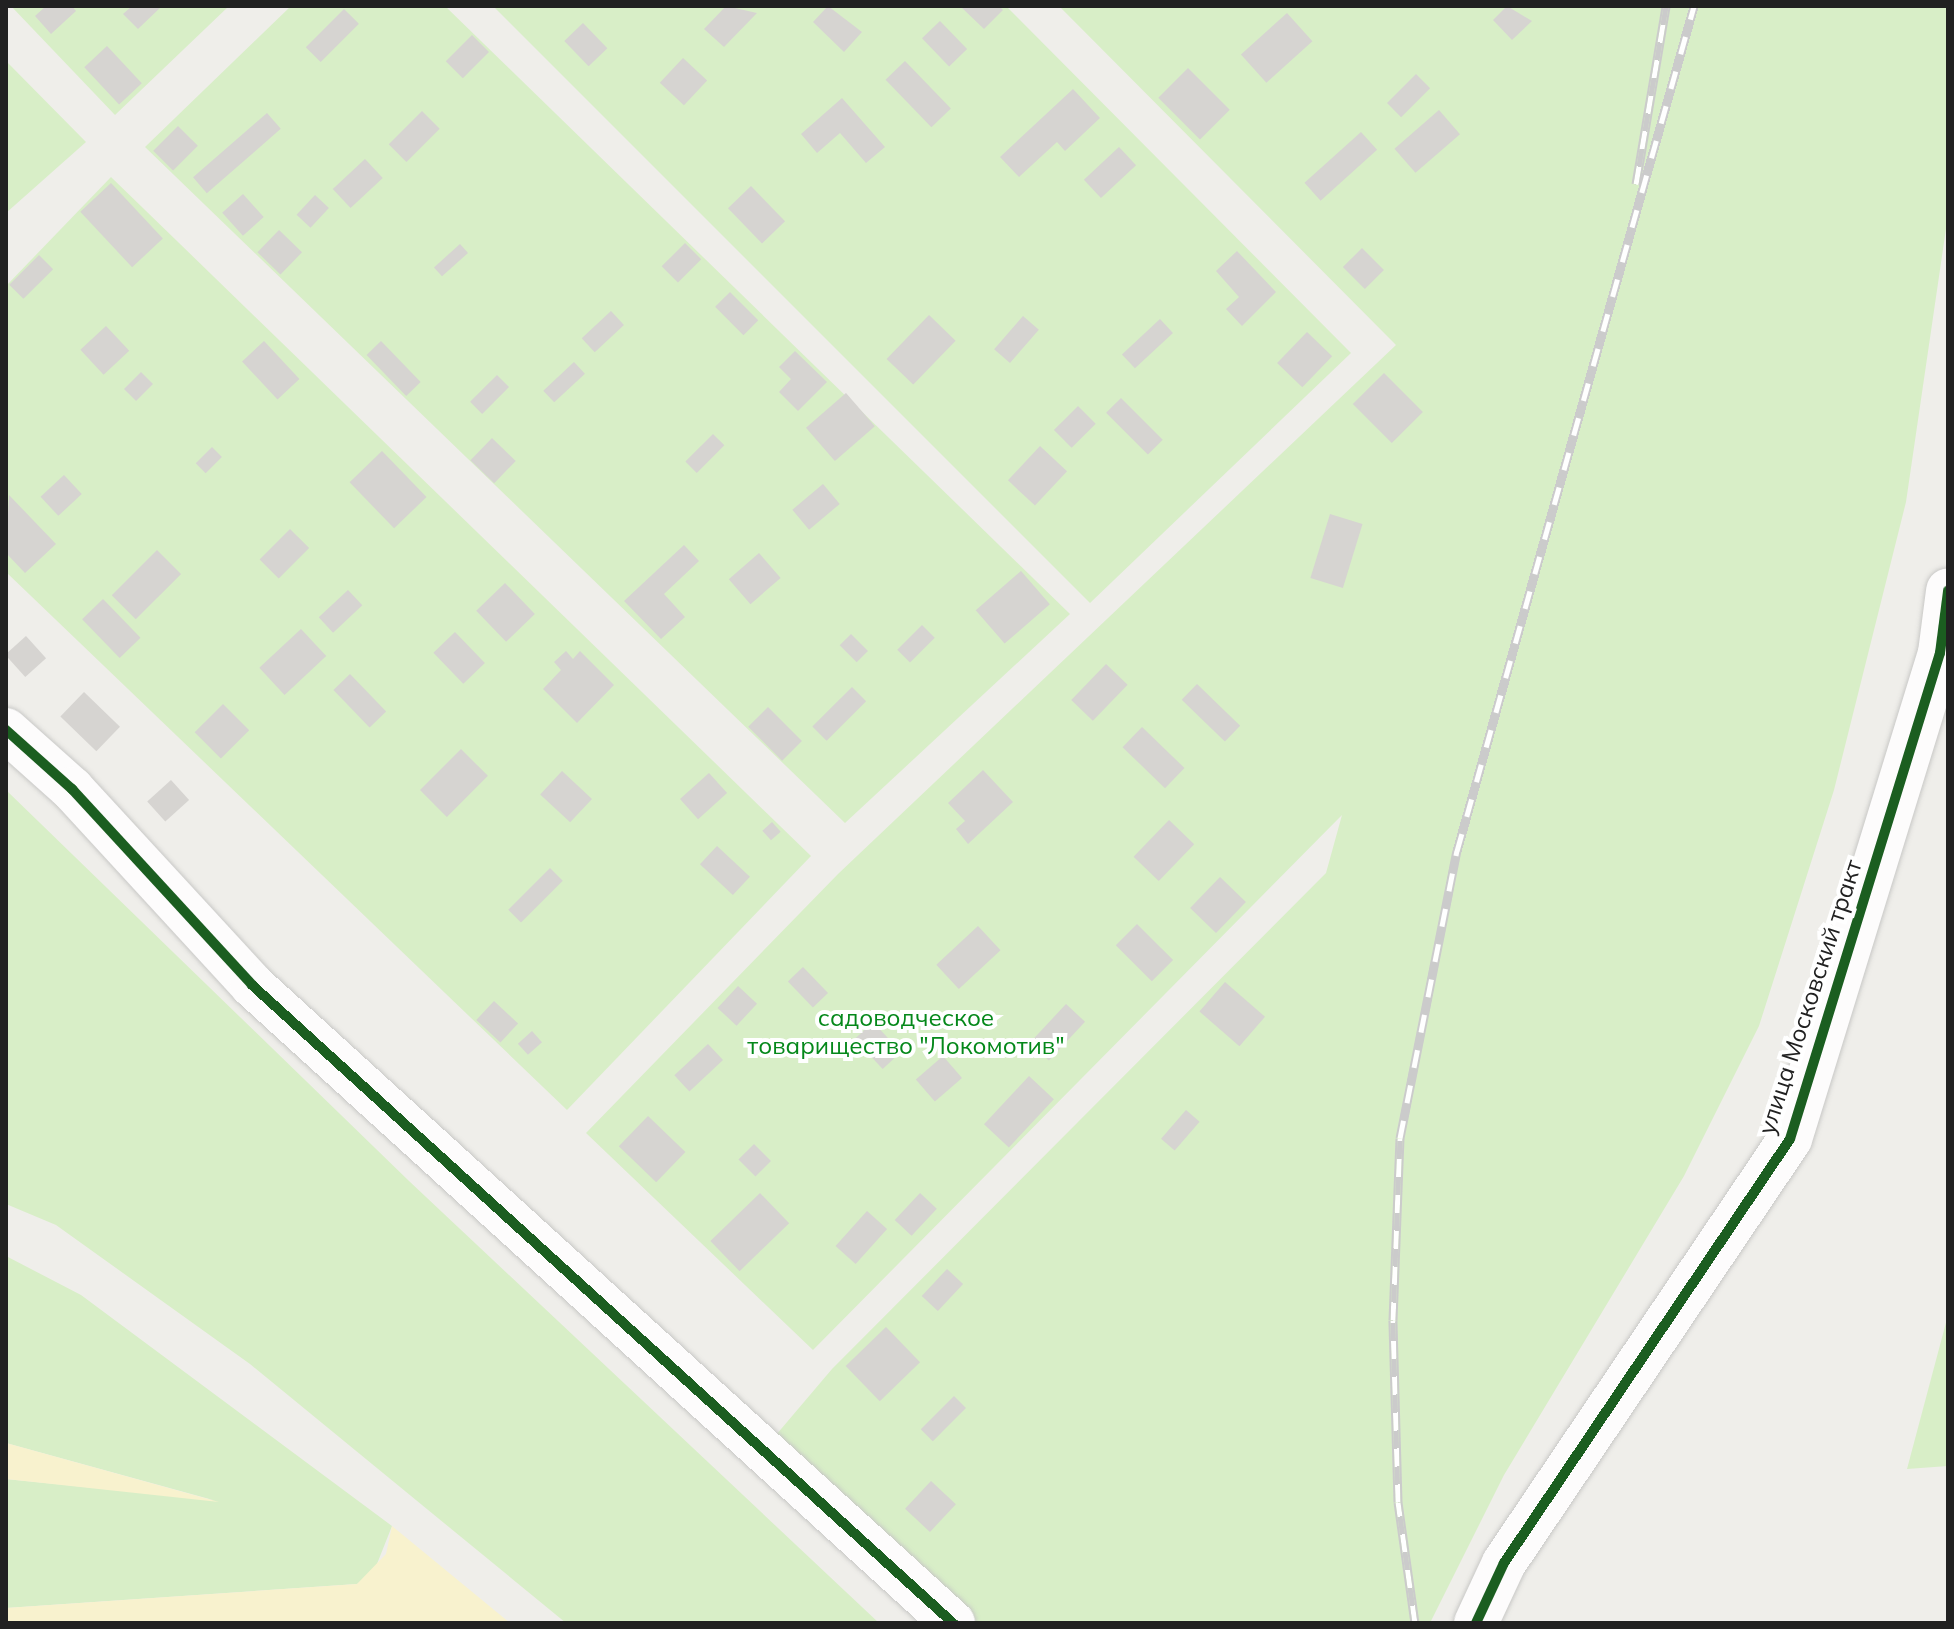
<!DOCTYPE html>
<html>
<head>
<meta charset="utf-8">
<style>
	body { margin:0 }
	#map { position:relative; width:1954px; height:1629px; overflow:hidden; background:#efeeea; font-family:Mulish,sans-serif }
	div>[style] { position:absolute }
	.grass>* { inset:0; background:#d8eec7 }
	.sand>* { inset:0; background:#f8f2ce }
	.building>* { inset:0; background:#d6d4d1; transform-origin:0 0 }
	.roads { filter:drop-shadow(0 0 2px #c8c8c6) drop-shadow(0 0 2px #c8c8c6) }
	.minor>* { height:44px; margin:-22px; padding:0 22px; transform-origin:22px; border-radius:22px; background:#fdfcfc }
	.tertiary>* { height:44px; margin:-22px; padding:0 22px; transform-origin:22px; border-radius:22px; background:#fdfcfc }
	.rail>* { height:9px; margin-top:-4.5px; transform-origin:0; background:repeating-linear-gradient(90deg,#fff 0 18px,#cbcbcb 0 36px); box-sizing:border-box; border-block:2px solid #cbcbcb }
	.cycleway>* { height:10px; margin:-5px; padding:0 5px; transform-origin:5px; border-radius:5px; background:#1b5e20 }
	span { translate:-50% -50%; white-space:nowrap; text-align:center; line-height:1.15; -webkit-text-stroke:8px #fff; paint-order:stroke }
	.street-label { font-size:24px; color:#212121 }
	.park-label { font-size:24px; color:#05881a }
	.frame { position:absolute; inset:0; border:8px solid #212121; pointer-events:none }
</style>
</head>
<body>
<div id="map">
	<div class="grass">
		<div style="clip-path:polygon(11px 6px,229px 6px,115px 115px)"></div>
		<div style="clip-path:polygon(291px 6px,445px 6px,1070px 614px,845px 823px,145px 147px)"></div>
		<div style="clip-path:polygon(493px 6px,1006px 6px,1351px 353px,1090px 603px)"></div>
		<div style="clip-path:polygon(1059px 6px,1948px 6px,1948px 215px,1906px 502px,1834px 790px,1759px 1026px,1684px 1176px,1504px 1475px,1430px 1623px,969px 1623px,776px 1435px,832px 1369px,1326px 873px,1342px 815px,813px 1350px,586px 1133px,838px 874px,1396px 345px)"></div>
		<div style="clip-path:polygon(6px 61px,86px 142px,6px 213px)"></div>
		<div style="clip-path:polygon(111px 177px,811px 856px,567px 1110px,6px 572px,6px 286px)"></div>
		<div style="clip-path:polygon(6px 790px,409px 1181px,879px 1623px,566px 1623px,250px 1364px,56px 1225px,6px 1204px)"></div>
		<div style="clip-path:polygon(6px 1256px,81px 1295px,392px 1526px,373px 1574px,357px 1584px,6px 1608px,6px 1479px,213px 1500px,6px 1443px)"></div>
		<div style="clip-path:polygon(1948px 1315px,1948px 1466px,1907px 1469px)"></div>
	</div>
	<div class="sand">
		<div style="clip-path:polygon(6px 1443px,219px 1502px,6px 1479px)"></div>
		<div style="clip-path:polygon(392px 1526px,510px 1623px,6px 1623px,6px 1608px,357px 1584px,386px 1554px)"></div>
	</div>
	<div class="building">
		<div style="clip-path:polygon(46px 6px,72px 6px,76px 11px,51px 34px,35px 16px)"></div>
		<div style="clip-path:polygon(132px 6px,162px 6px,138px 29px,123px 14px)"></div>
		<div style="clip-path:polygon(726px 6px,757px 13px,724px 47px,704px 29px)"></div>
		<div style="clip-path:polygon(828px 6px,862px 32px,844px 52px,813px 22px)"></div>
		<div style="clip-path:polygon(960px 6px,999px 6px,1003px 10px,984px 29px)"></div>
		<div style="clip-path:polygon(1507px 6px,1532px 21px,1512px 40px,1493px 20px)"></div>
		<div style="left:344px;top:9px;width:21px;height:54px;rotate:45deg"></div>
		<div style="left:1287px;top:13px;width:38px;height:62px;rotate:48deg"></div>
		<div style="left:940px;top:21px;width:39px;height:25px;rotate:46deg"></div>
		<div style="left:583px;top:23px;width:35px;height:26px;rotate:46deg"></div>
		<div style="left:472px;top:35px;width:24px;height:37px;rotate:45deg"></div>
		<div style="left:107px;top:46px;width:51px;height:31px;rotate:47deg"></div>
		<div style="left:683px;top:58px;width:33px;height:34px;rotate:43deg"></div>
		<div style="left:905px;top:61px;width:66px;height:27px;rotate:46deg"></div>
		<div style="left:1188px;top:68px;width:59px;height:42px;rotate:45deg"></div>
		<div style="left:1416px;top:74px;width:20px;height:41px;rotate:45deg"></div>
		<div style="clip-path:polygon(1073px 89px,1100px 118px,1065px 151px,1057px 142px,1019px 177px,1000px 157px)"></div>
		<div style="clip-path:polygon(842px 98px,885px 147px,866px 163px,840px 133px,817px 153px,801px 134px)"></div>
		<div style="left:1439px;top:110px;width:32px;height:59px;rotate:49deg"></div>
		<div style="left:422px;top:111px;width:25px;height:47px;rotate:45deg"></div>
		<div style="left:267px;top:113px;width:21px;height:98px;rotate:49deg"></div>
		<div style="left:178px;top:126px;width:28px;height:35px;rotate:45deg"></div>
		<div style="left:1361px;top:132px;width:24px;height:76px;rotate:48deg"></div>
		<div style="left:1119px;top:147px;width:25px;height:48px;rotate:47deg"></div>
		<div style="left:365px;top:159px;width:26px;height:44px;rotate:47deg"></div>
		<div style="left:111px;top:183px;width:76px;height:42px;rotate:47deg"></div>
		<div style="left:751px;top:186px;width:49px;height:32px;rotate:46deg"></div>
		<div style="left:243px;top:194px;width:31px;height:28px;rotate:48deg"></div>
		<div style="left:315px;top:195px;width:19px;height:27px;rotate:43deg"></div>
		<div style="left:279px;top:230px;width:32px;height:31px;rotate:44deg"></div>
		<div style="left:685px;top:243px;width:23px;height:33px;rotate:45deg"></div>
		<div style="left:460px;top:244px;width:12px;height:35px;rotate:48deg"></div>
		<div style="left:1362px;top:248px;width:31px;height:27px;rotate:45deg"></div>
		<div style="clip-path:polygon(1237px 251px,1276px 292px,1242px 326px,1226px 309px,1239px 297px,1216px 271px)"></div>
		<div style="left:39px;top:255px;width:20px;height:42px;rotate:45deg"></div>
		<div style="left:730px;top:292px;width:40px;height:21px;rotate:45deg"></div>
		<div style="left:611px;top:311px;width:19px;height:40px;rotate:47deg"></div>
		<div style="left:929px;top:315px;width:37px;height:61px;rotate:44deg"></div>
		<div style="left:1023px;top:316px;width:21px;height:44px;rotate:41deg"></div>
		<div style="left:1160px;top:319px;width:19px;height:52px;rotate:47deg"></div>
		<div style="left:106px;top:326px;width:34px;height:35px;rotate:47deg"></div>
		<div style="left:1307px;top:332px;width:35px;height:43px;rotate:44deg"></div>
		<div style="left:264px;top:341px;width:52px;height:30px;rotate:47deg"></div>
		<div style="left:381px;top:341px;width:57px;height:20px;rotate:46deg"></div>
		<div style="clip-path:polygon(795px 351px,827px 382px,798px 411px,779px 392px,791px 379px,779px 367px)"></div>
		<div style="left:574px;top:362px;width:16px;height:42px;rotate:47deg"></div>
		<div style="left:141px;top:372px;width:17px;height:24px;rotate:45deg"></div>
		<div style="left:1384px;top:373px;width:55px;height:44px;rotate:45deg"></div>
		<div style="left:497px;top:375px;width:17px;height:38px;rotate:45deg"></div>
		<div style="left:846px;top:393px;width:44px;height:53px;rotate:49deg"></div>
		<div style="left:1121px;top:398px;width:59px;height:21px;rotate:45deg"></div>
		<div style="left:1078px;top:406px;width:25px;height:34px;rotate:45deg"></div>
		<div style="left:713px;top:434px;width:16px;height:39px;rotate:45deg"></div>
		<div style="left:492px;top:438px;width:33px;height:31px;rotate:44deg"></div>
		<div style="left:1040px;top:446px;width:37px;height:47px;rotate:43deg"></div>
		<div style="left:212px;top:447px;width:14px;height:23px;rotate:45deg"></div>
		<div style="left:382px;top:451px;width:64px;height:45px;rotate:46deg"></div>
		<div style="left:64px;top:475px;width:26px;height:32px;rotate:47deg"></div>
		<div style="left:823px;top:484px;width:26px;height:40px;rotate:50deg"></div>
		<div style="clip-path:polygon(9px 495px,56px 544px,25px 573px,6px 553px)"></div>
		<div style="left:1330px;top:514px;width:34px;height:67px;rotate:17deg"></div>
		<div style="left:290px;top:529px;width:27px;height:43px;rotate:45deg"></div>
		<div style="clip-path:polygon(684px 545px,699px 561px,664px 594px,685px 617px,661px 639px,624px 601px)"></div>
		<div style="left:157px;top:550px;width:34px;height:64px;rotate:45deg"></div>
		<div style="left:759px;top:553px;width:33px;height:40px;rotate:49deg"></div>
		<div style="left:1021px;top:571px;width:44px;height:60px;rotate:49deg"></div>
		<div style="left:505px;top:583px;width:43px;height:40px;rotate:46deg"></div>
		<div style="left:348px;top:590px;width:21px;height:40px;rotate:47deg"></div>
		<div style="left:103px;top:599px;width:54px;height:29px;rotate:46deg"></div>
		<div style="left:922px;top:625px;width:18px;height:35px;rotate:45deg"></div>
		<div style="left:301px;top:629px;width:37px;height:57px;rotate:47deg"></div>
		<div style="left:455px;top:632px;width:43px;height:30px;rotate:46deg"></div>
		<div style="left:851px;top:634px;width:24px;height:16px;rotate:45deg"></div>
		<div style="left:26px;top:636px;width:30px;height:28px;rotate:48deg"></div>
		<div style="clip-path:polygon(566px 651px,573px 659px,580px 651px,614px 685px,577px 723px,543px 689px,561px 670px,554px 662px)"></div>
		<div style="left:1106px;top:664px;width:30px;height:50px;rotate:44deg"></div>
		<div style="left:350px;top:674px;width:52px;height:23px;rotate:46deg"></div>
		<div style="left:1197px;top:684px;width:60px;height:22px;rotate:44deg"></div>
		<div style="left:852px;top:687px;width:20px;height:56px;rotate:45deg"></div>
		<div style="left:84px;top:692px;width:50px;height:34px;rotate:44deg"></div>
		<div style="left:223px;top:704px;width:37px;height:40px;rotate:45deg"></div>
		<div style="left:768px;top:707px;width:48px;height:28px;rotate:45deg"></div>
		<div style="left:1142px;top:727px;width:59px;height:28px;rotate:44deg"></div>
		<div style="left:461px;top:749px;width:38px;height:58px;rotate:45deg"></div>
		<div style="clip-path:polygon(983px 770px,1013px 802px,968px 844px,956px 829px,965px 821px,948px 803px)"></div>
		<div style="left:562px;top:771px;width:41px;height:32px;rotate:43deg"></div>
		<div style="left:709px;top:773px;width:27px;height:39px;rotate:48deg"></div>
		<div style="left:171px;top:780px;width:27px;height:32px;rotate:48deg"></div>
		<div style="left:1169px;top:820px;width:35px;height:51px;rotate:44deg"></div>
		<div style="left:772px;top:822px;width:13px;height:13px;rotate:48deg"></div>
		<div style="left:717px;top:846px;width:45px;height:25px;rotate:43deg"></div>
		<div style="left:550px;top:868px;width:18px;height:59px;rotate:45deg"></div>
		<div style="left:1220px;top:877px;width:36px;height:43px;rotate:44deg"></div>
		<div style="left:1137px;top:924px;width:51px;height:30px;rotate:45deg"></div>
		<div style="left:978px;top:926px;width:33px;height:57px;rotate:47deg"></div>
		<div style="left:803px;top:967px;width:36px;height:21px;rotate:46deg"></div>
		<div style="left:1225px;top:982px;width:53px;height:39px;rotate:41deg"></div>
		<div style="left:738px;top:986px;width:26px;height:30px;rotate:43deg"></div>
		<div style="left:494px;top:1001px;width:33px;height:26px;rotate:43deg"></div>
		<div style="left:1066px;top:1004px;width:26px;height:53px;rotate:43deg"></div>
		<div style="left:873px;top:1022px;width:41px;height:25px;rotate:47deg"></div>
		<div style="left:532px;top:1031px;width:15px;height:19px;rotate:48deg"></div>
		<div style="left:708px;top:1044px;width:22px;height:46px;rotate:47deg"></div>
		<div style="left:943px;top:1056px;width:29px;height:36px;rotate:49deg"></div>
		<div style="left:1029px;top:1076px;width:34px;height:66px;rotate:43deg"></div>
		<div style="left:1186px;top:1110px;width:18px;height:38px;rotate:41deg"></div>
		<div style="left:648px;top:1116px;width:52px;height:42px;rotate:44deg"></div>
		<div style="left:754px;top:1144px;width:24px;height:22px;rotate:45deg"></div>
		<div style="left:760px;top:1193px;width:42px;height:69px;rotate:46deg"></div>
		<div style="left:920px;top:1193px;width:23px;height:37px;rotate:43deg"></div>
		<div style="left:867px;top:1211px;width:27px;height:47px;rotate:42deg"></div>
		<div style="left:947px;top:1269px;width:22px;height:37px;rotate:43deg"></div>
		<div style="left:886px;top:1327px;width:49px;height:56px;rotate:46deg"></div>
		<div style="left:954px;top:1396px;width:17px;height:47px;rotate:45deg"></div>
		<div style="left:931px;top:1481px;width:34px;height:38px;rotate:43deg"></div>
	</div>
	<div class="roads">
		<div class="minor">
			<div style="left:6px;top:730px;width:89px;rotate:41.8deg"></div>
			<div style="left:72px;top:789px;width:266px;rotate:47.4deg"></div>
			<div style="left:252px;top:985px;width:948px;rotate:42.31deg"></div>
		</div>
		<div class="tertiary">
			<div style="left:1476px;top:1623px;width:66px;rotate:-65deg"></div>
			<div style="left:1504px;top:1563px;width:511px;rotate:-56deg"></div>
			<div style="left:1790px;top:1139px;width:509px;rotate:-72.85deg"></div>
			<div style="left:1940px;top:653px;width:63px;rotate:-82.6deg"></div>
		</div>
	</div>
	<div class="rail">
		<div style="left:1636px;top:184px;width:181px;rotate:-80.4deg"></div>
		<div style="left:1415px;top:1623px;width:122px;rotate:-98deg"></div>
		<div style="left:1398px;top:1502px;width:182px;rotate:-91.6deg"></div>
		<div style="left:1393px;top:1320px;width:182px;rotate:-87.8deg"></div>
		<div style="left:1400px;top:1138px;width:293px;rotate:-78.8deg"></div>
		<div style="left:1457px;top:851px;width:878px;rotate:-74.33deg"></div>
	</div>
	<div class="cycleway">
		<div style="left:6px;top:730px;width:89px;rotate:41.8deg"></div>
		<div style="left:72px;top:789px;width:266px;rotate:47.4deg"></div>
		<div style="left:252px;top:985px;width:948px;rotate:42.31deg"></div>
		<div style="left:1476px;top:1623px;width:66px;rotate:-65deg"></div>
		<div style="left:1504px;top:1563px;width:511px;rotate:-56deg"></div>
		<div style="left:1790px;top:1139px;width:509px;rotate:-72.85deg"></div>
		<div style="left:1940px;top:653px;width:63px;rotate:-82.6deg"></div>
	</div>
	<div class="street-label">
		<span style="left:1810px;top:997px;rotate:-72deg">улица Московский тракт</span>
	</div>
	<div class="park-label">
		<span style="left:906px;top:1032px">садоводческое<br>товарищество "Локомотив"</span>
	</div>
	<div class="frame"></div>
</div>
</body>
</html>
